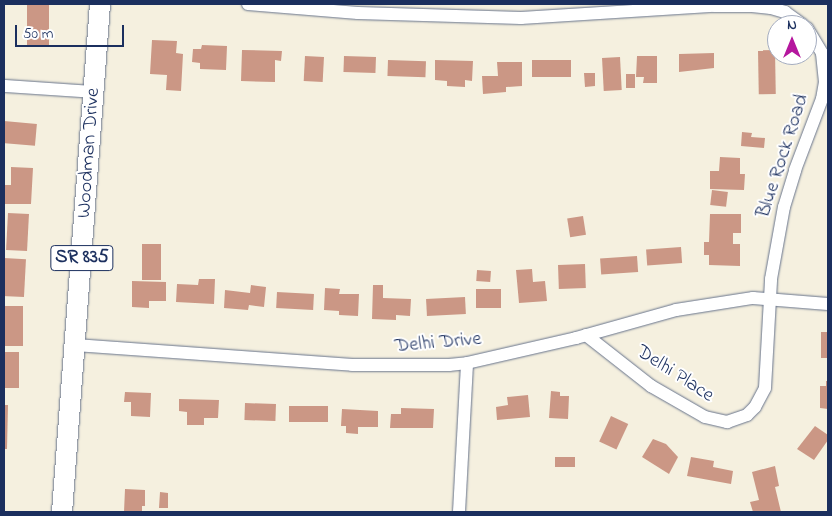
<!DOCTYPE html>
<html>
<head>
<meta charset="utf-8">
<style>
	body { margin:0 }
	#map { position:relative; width:832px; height:516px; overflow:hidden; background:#f5f0df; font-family:"Indie Flower",sans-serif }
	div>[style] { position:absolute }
	.building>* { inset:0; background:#cb9785; transform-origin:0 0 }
	.roads { filter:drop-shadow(0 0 1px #67738b) drop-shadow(0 0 1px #67738b) }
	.street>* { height:12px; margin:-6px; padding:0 6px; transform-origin:6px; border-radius:6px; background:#fff }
	.primary>* { height:20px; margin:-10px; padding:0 10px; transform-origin:10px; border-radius:10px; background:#fff }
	span { translate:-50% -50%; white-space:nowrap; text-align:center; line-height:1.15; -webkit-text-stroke:4px #fff; paint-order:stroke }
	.shield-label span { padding:1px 4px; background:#fff; border:1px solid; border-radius:4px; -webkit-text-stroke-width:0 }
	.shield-label { font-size:19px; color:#1b2f5e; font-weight:700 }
	.street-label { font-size:20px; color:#1b2f5e }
	.frame { position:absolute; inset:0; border:5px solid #1b2f5e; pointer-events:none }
	.north { position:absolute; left:767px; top:15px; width:50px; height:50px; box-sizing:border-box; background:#fff; border:1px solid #a4acbf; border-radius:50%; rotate:0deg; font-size:14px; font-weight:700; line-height:20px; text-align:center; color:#1b2f5e }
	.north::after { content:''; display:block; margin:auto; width:18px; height:22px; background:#b5179e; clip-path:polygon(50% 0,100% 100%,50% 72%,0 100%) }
	.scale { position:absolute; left:15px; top:25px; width:109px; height:22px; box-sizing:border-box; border:2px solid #1b2f5e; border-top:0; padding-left:6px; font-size:15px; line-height:18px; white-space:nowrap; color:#1b2f5e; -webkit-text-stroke:4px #fff; paint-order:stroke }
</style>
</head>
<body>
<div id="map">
	<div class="building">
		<div style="left:27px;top:4px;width:22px;height:41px"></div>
		<div style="clip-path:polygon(152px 40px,177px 41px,176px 53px,183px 54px,181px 91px,166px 90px,167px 75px,150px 74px)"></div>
		<div style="clip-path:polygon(202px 45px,227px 46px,226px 70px,200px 69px,200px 63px,192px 62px,193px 49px,201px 49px)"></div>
		<div style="clip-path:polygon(242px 50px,282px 51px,281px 61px,275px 60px,275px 82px,241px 81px)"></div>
		<div style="left:775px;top:50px;width:44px;height:17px;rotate:89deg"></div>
		<div style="clip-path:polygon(714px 53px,714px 68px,679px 72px,679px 54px)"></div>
		<div style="left:305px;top:56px;width:19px;height:25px;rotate:3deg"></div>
		<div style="left:344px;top:56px;width:32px;height:16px;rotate:2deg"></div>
		<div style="clip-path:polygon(637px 56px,657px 56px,657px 83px,643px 83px,644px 77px,636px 77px)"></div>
		<div style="left:620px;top:57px;width:33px;height:18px;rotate:87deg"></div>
		<div style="left:388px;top:60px;width:38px;height:16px;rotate:2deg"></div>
		<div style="clip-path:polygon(435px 60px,473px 61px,472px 81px,465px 80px,465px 87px,447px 86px,447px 81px,435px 80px)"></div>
		<div style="left:532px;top:60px;width:39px;height:17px"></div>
		<div style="clip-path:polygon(497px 62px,522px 62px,522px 86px,506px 87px,506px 92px,483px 94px,482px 76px,498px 76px)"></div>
		<div style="clip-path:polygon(584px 73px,595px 73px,595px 86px,585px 87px)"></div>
		<div style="left:626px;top:74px;width:9px;height:14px"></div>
		<div style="left:4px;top:121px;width:33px;height:22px;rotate:5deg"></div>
		<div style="clip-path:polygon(742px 132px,752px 133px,751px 137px,765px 138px,764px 148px,741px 146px)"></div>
		<div style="clip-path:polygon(720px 157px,740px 158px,740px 174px,745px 174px,744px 190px,710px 189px,710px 171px,719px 171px)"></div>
		<div style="clip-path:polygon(11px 167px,33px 168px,31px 204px,4px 204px,4px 185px,11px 185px)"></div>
		<div style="left:712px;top:190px;width:16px;height:15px;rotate:7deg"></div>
		<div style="left:8px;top:213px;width:21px;height:37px;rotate:3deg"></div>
		<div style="clip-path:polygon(710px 214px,741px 214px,741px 233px,733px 233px,733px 244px,740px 244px,740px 266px,709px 265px,709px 255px,704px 255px,704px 242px,709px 242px)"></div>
		<div style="left:583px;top:216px;width:19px;height:16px;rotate:81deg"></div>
		<div style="left:142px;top:244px;width:19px;height:36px"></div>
		<div style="left:681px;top:247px;width:16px;height:35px;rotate:86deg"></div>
		<div style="left:637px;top:256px;width:16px;height:37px;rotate:86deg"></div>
		<div style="left:4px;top:258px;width:22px;height:38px;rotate:3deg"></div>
		<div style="left:585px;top:264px;width:24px;height:27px;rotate:88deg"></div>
		<div style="clip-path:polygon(532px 269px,533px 282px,545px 281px,547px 301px,519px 303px,516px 270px)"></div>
		<div style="left:477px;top:270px;width:14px;height:11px;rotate:4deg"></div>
		<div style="clip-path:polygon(199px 279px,215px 279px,214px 304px,176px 302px,177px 284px,198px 285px)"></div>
		<div style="clip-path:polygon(132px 281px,166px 282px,166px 301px,149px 301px,149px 308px,132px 307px)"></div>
		<div style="clip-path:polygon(251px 285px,266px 287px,264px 307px,249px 305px,248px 310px,224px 308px,225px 290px,250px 293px)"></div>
		<div style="clip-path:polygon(373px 285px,383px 285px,383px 298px,411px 299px,410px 316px,396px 315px,396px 320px,372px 319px)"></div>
		<div style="clip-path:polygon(325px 288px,340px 289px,339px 294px,359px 294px,358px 316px,339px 315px,339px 311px,324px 310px)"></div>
		<div style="left:476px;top:289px;width:25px;height:19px"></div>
		<div style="left:277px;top:292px;width:37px;height:16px;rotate:3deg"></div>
		<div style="left:465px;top:297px;width:17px;height:39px;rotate:87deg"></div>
		<div style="left:4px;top:306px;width:19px;height:40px"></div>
		<div style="left:821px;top:332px;width:7px;height:26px"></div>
		<div style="left:4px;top:352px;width:15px;height:36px"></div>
		<div style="clip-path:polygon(826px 381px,828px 381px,828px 409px,820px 408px,820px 386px,826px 386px)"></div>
		<div style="clip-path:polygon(551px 391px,560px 392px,560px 396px,569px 396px,568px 419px,549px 418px)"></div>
		<div style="clip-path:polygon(125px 392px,151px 393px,150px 417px,131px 416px,131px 402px,124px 402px)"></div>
		<div style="clip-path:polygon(528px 395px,530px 417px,497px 420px,496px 407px,508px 405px,507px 397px)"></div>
		<div style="clip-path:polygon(179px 399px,219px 400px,218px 418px,204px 418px,204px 425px,187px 425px,187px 412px,179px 411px)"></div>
		<div style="left:245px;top:403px;width:31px;height:17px;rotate:2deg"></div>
		<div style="clip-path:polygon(4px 405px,8px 405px,7px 449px,4px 449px)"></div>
		<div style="left:289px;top:406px;width:39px;height:16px"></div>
		<div style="clip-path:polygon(401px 408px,434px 409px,433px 428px,390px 428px,391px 414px,401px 414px)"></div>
		<div style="clip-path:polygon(342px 409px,378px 411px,378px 427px,358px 427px,358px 434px,346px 433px,346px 426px,341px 426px)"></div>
		<div style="left:611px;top:416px;width:19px;height:28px;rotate:25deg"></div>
		<div style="clip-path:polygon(815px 426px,828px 435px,828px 440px,814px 460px,797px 449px)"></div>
		<div style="clip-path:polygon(653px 439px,666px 444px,678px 457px,669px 474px,642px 457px)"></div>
		<div style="left:555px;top:457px;width:20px;height:10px"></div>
		<div style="clip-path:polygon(691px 457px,714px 461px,713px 467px,733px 471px,731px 484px,687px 476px)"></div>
		<div style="clip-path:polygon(775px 466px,779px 486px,775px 487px,781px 512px,753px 512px,750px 502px,759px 500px,752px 472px)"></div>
		<div style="clip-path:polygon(125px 489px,145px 490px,145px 506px,142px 506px,142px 512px,124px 512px)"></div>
		<div style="clip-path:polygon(160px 492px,168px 493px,168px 508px,159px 508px)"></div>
	</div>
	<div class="roads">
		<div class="street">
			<div style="left:248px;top:4px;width:110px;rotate:4.7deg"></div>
			<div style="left:358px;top:13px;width:163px;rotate:1.8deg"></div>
			<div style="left:521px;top:18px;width:193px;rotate:-3.6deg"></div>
			<div style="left:714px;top:6px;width:38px"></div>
			<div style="left:752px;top:6px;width:19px;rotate:6deg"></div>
			<div style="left:771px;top:8px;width:15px;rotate:16deg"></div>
			<div style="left:785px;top:12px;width:22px;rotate:36deg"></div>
			<div style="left:4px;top:86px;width:90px;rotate:3.8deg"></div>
			<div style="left:586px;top:335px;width:83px;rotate:38.1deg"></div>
			<div style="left:651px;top:386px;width:62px;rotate:29.9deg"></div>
			<div style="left:705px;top:417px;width:23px;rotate:13deg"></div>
			<div style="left:727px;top:422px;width:21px;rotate:-19deg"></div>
			<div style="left:747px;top:415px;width:11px;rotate:-45deg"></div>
			<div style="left:755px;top:407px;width:21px;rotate:-62deg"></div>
			<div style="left:765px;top:388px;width:109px;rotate:-86.8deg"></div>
			<div style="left:771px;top:279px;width:73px;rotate:-79.8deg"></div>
			<div style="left:784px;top:207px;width:39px;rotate:-73deg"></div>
			<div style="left:795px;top:170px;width:76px;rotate:-69.2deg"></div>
			<div style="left:822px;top:99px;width:17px;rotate:-80deg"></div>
			<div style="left:825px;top:82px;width:29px;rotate:-96deg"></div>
			<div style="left:822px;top:53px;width:29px;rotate:-121deg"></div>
			<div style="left:75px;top:345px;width:278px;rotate:4.1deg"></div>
			<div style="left:352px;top:365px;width:97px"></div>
			<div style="left:449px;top:365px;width:18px;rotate:-6deg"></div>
			<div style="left:467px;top:363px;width:112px;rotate:-12.9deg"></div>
			<div style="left:576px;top:338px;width:104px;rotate:-15.6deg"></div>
			<div style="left:676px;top:310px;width:78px;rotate:-8.9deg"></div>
			<div style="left:753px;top:298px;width:75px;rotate:4.6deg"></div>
			<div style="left:459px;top:512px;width:149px;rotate:-86.9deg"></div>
		</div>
		<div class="primary">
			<div style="left:62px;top:512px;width:509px;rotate:-85.72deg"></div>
		</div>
	</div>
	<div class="shield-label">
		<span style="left:82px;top:258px">SR 835</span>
	</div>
	<div class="street-label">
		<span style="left:89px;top:153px;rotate:-86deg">Woodman Drive</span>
		<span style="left:783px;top:156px;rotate:-72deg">Blue Rock Road</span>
		<span style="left:438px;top:343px;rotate:-5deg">Delhi Drive</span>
		<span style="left:675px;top:374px;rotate:33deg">Delhi Place</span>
	</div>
	<div class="frame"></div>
	<div class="north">N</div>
	<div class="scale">50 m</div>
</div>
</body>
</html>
